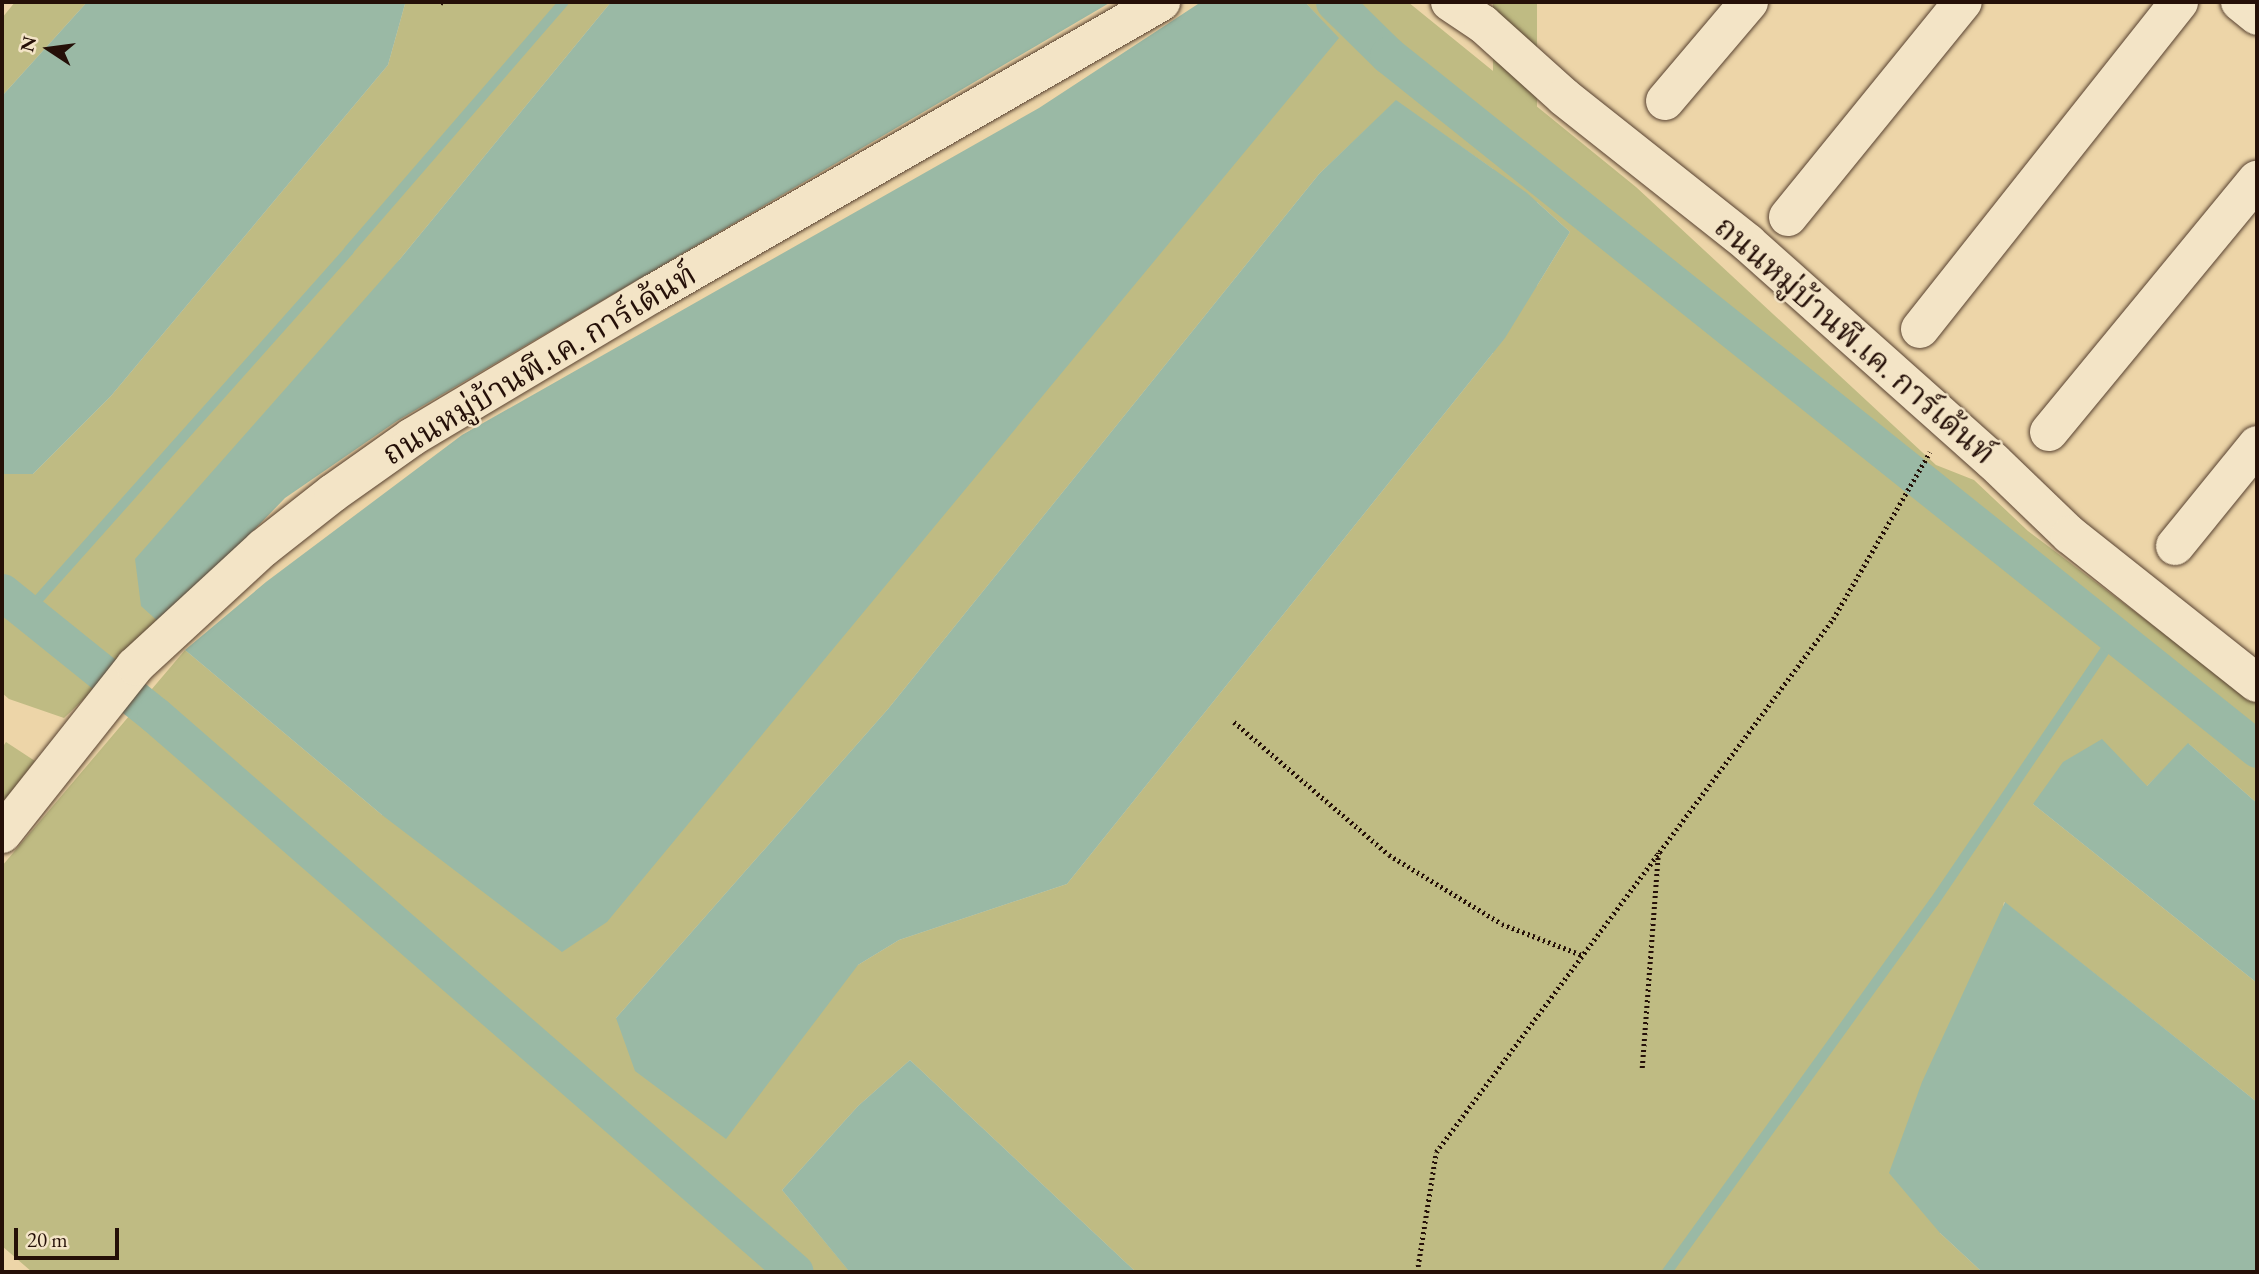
<!DOCTYPE html>
<html>
<head>
<meta charset="utf-8">
<style>
	body { margin:0 }
	#map { position:relative; width:2259px; height:1274px; overflow:hidden; background:#edd5a8; font-family:"EB Garamond","Noto Serif Thai",serif }
	div>[style] { position:absolute }
	.green>* { inset:0; background:#bfbb83; transform-origin:0 0 }
	.water>* { inset:0; background:#9ab9a5 }
	.stream>* { height:10px; margin:-5px; padding:0 5px; transform-origin:5px; border-radius:5px; background:#9ab9a5 }
	.canal>* { height:37px; margin:-18.5px; padding:0 18.5px; transform-origin:18.5px; border-radius:18.5px; background:#9ab9a5 }
	.path>* { height:4.5px; margin-top:-2.25px; transform-origin:0; background:repeating-linear-gradient(90deg,#251008 0 2px,transparent 0 5.5px) }
	.roads { filter:drop-shadow(0 0 2px #574130) drop-shadow(0 0 2px #574130) }
	.street>* { height:38px; margin:-19px; padding:0 19px; transform-origin:19px; border-radius:19px; background:#f3e4c6 }
	span { translate:-50% -50%; white-space:nowrap; text-align:center; line-height:1.15; -webkit-text-stroke:5px #f3e4c6; paint-order:stroke }
	.street-label { font-size:32px; color:#251008 }
	.frame { position:absolute; inset:0; border:4px solid #251008; pointer-events:none }
	.north { position:absolute; left:14px; top:14px; width:70px; height:70px; -webkit-text-stroke:5px #f3e4c6; paint-order:stroke; rotate:283deg; font-size:19px; font-weight:700; line-height:28px; text-align:center; color:#251008 }
	.north::after { content:''; display:block; margin:auto; width:24px; height:32px; background:#251008; clip-path:polygon(50% 0,100% 100%,50% 72%,0 100%) }
	.scale { position:absolute; left:14px; top:1228px; width:105px; height:32px; box-sizing:border-box; border:4px solid #251008; border-top:0; padding-left:9px; font-size:21px; line-height:24px; white-space:nowrap; color:#251008; -webkit-text-stroke:5px #f3e4c6; paint-order:stroke }
</style>
</head>
<body>
<div id="map">
	<div class="green">
		<div style="clip-path:polygon(15px 2px,87px 2px,2px 96px,2px 18px)"></div>
		<div style="clip-path:polygon(401px 2px,611px 2px,400px 259px,162px 625px,64px 718px,9px 699px,2px 693px,2px 474px,33px 474px,111px 396px,388px 65px,405px 4px)"></div>
		<div style="clip-path:polygon(evenodd,1305px 2px,1408px 2px,1636px 187px,1936px 465px,1974px 480px,2028px 531px,2257px 704px,2257px 803px,2189px 744px,2147px 786px,2033px 804px,2257px 983px,2257px 1102px,2004px 902px,1940px 1233px,1982px 1272px,1136px 1272px,910px 1060px,858px 1106px,782px 1190px,850px 1272px,32px 1272px,2px 1246px,2px 866px,185px 650px,382px 815px,1338px 38px,1305px 2px,1396px 101px,1527px 193px,1570px 232px,1505px 338px,1067px 884px,899px 940px,858px 965px,616px 1018px,888px 709px,1319px 174px,1396px 101px)"></div>
		<div style="left:1493px;top:2px;width:44px;height:999px"></div>
		<div style="clip-path:polygon(6px 742px,35px 761px,2px 803px,2px 748px)"></div>
	</div>
	<div class="water">
		<div style="clip-path:polygon(87px 2px,405px 4px,388px 65px,111px 396px,33px 474px,2px 474px,2px 96px)"></div>
		<div style="clip-path:polygon(611px 2px,1111px 2px,397px 421px,285px 498px,162px 625px,141px 606px,135px 559px,400px 259px)"></div>
		<div style="clip-path:polygon(1201px 2px,1305px 2px,1339px 38px,607px 922px,562px 952px,382px 815px,185px 650px,266px 582px,462px 435px,1039px 108px)"></div>
		<div style="clip-path:polygon(1396px 100px,1527px 193px,1570px 232px,1505px 338px,1067px 884px,899px 940px,858px 965px,726px 1139px,635px 1071px,616px 1018px,888px 709px,1319px 174px)"></div>
		<div style="clip-path:polygon(2102px 739px,2147px 786px,2188px 743px,2257px 803px,2257px 983px,2033px 804px,2063px 762px)"></div>
		<div style="clip-path:polygon(2005px 902px,2257px 1102px,2257px 1272px,1982px 1272px,1940px 1233px,1889px 1173px,1922px 1082px)"></div>
		<div style="clip-path:polygon(910px 1060px,1136px 1272px,848px 1270px,782px 1190px,858px 1106px)"></div>
	</div>
	<div class="stream">
		<div style="left:27px;top:612px;width:484px;rotate:-48.3deg"></div>
		<div style="left:349px;top:250px;width:328px;rotate:-49.1deg"></div>
		<div style="left:1667px;top:1272px;width:456px;rotate:-54.2deg"></div>
		<div style="left:1934px;top:902px;width:322px;rotate:-55.8deg"></div>
	</div>
	<div class="canal">
		<div style="left:1334px;top:2px;width:76px;rotate:44.5deg"></div>
		<div style="left:1388px;top:55px;width:1112px;rotate:38.61deg"></div>
		<div style="left:2px;top:592px;width:196px;rotate:38.8deg"></div>
		<div style="left:155px;top:715px;width:848px;rotate:41.03deg"></div>
	</div>
	<div class="path">
		<div style="left:442px;top:2px;width:2px;rotate:27deg"></div>
		<div style="left:1234px;top:722px;width:204px;rotate:40.6deg"></div>
		<div style="left:1389px;top:855px;width:132px;rotate:31.4deg"></div>
		<div style="left:1502px;top:924px;width:86px;rotate:21.2deg"></div>
		<div style="left:1642px;top:1068px;width:216px;rotate:-85.7deg"></div>
		<div style="left:1417px;top:1272px;width:121px;rotate:-81deg"></div>
		<div style="left:1436px;top:1152px;width:665px;rotate:-53.32deg"></div>
		<div style="left:1833px;top:619px;width:193px;rotate:-59.9deg"></div>
	</div>
	<div class="roads">
		<div class="street">
			<div style="left:1450px;top:2px;width:40px;rotate:34deg"></div>
			<div style="left:1483px;top:24px;width:109px;rotate:42deg"></div>
			<div style="left:1564px;top:97px;width:235px;rotate:38.4deg"></div>
			<div style="left:1748px;top:243px;width:328px;rotate:41.7deg"></div>
			<div style="left:1993px;top:461px;width:107px;rotate:43.9deg"></div>
			<div style="left:2070px;top:535px;width:238px;rotate:38.4deg"></div>
			<div style="left:2240px;top:2px;width:22px;rotate:39deg"></div>
			<div style="left:1665px;top:101px;width:130px;rotate:-49.7deg"></div>
			<div style="left:1788px;top:217px;width:277px;rotate:-50.9deg"></div>
			<div style="left:1920px;top:329px;width:417px;rotate:-51.6deg"></div>
			<div style="left:2049px;top:432px;width:327px;rotate:-50.5deg"></div>
			<div style="left:2175px;top:546px;width:130px;rotate:-50.9deg"></div>
			<div style="left:2px;top:834px;width:214px;rotate:-51.6deg"></div>
			<div style="left:135px;top:666px;width:174px;rotate:-42.7deg"></div>
			<div style="left:263px;top:548px;width:89px;rotate:-38.2deg"></div>
			<div style="left:333px;top:493px;width:97px;rotate:-35.3deg"></div>
			<div style="left:412px;top:437px;width:279px;rotate:-30.8deg"></div>
			<div style="left:652px;top:294px;width:587px;rotate:-29.84deg"></div>
		</div>
	</div>
	<div class="street-label">
		<span style="left:1855px;top:340px;rotate:41deg">ถนนหมู่บ้านพี.เค. การ์เด้นท์</span>
		<span style="left:539px;top:364px;rotate:-31deg">ถนนหมู่บ้านพี.เค. การ์เด้นท์</span>
	</div>
	<div class="frame"></div>
	<div class="north">N</div>
	<div class="scale">20 m</div>
</div>
</body>
</html>
